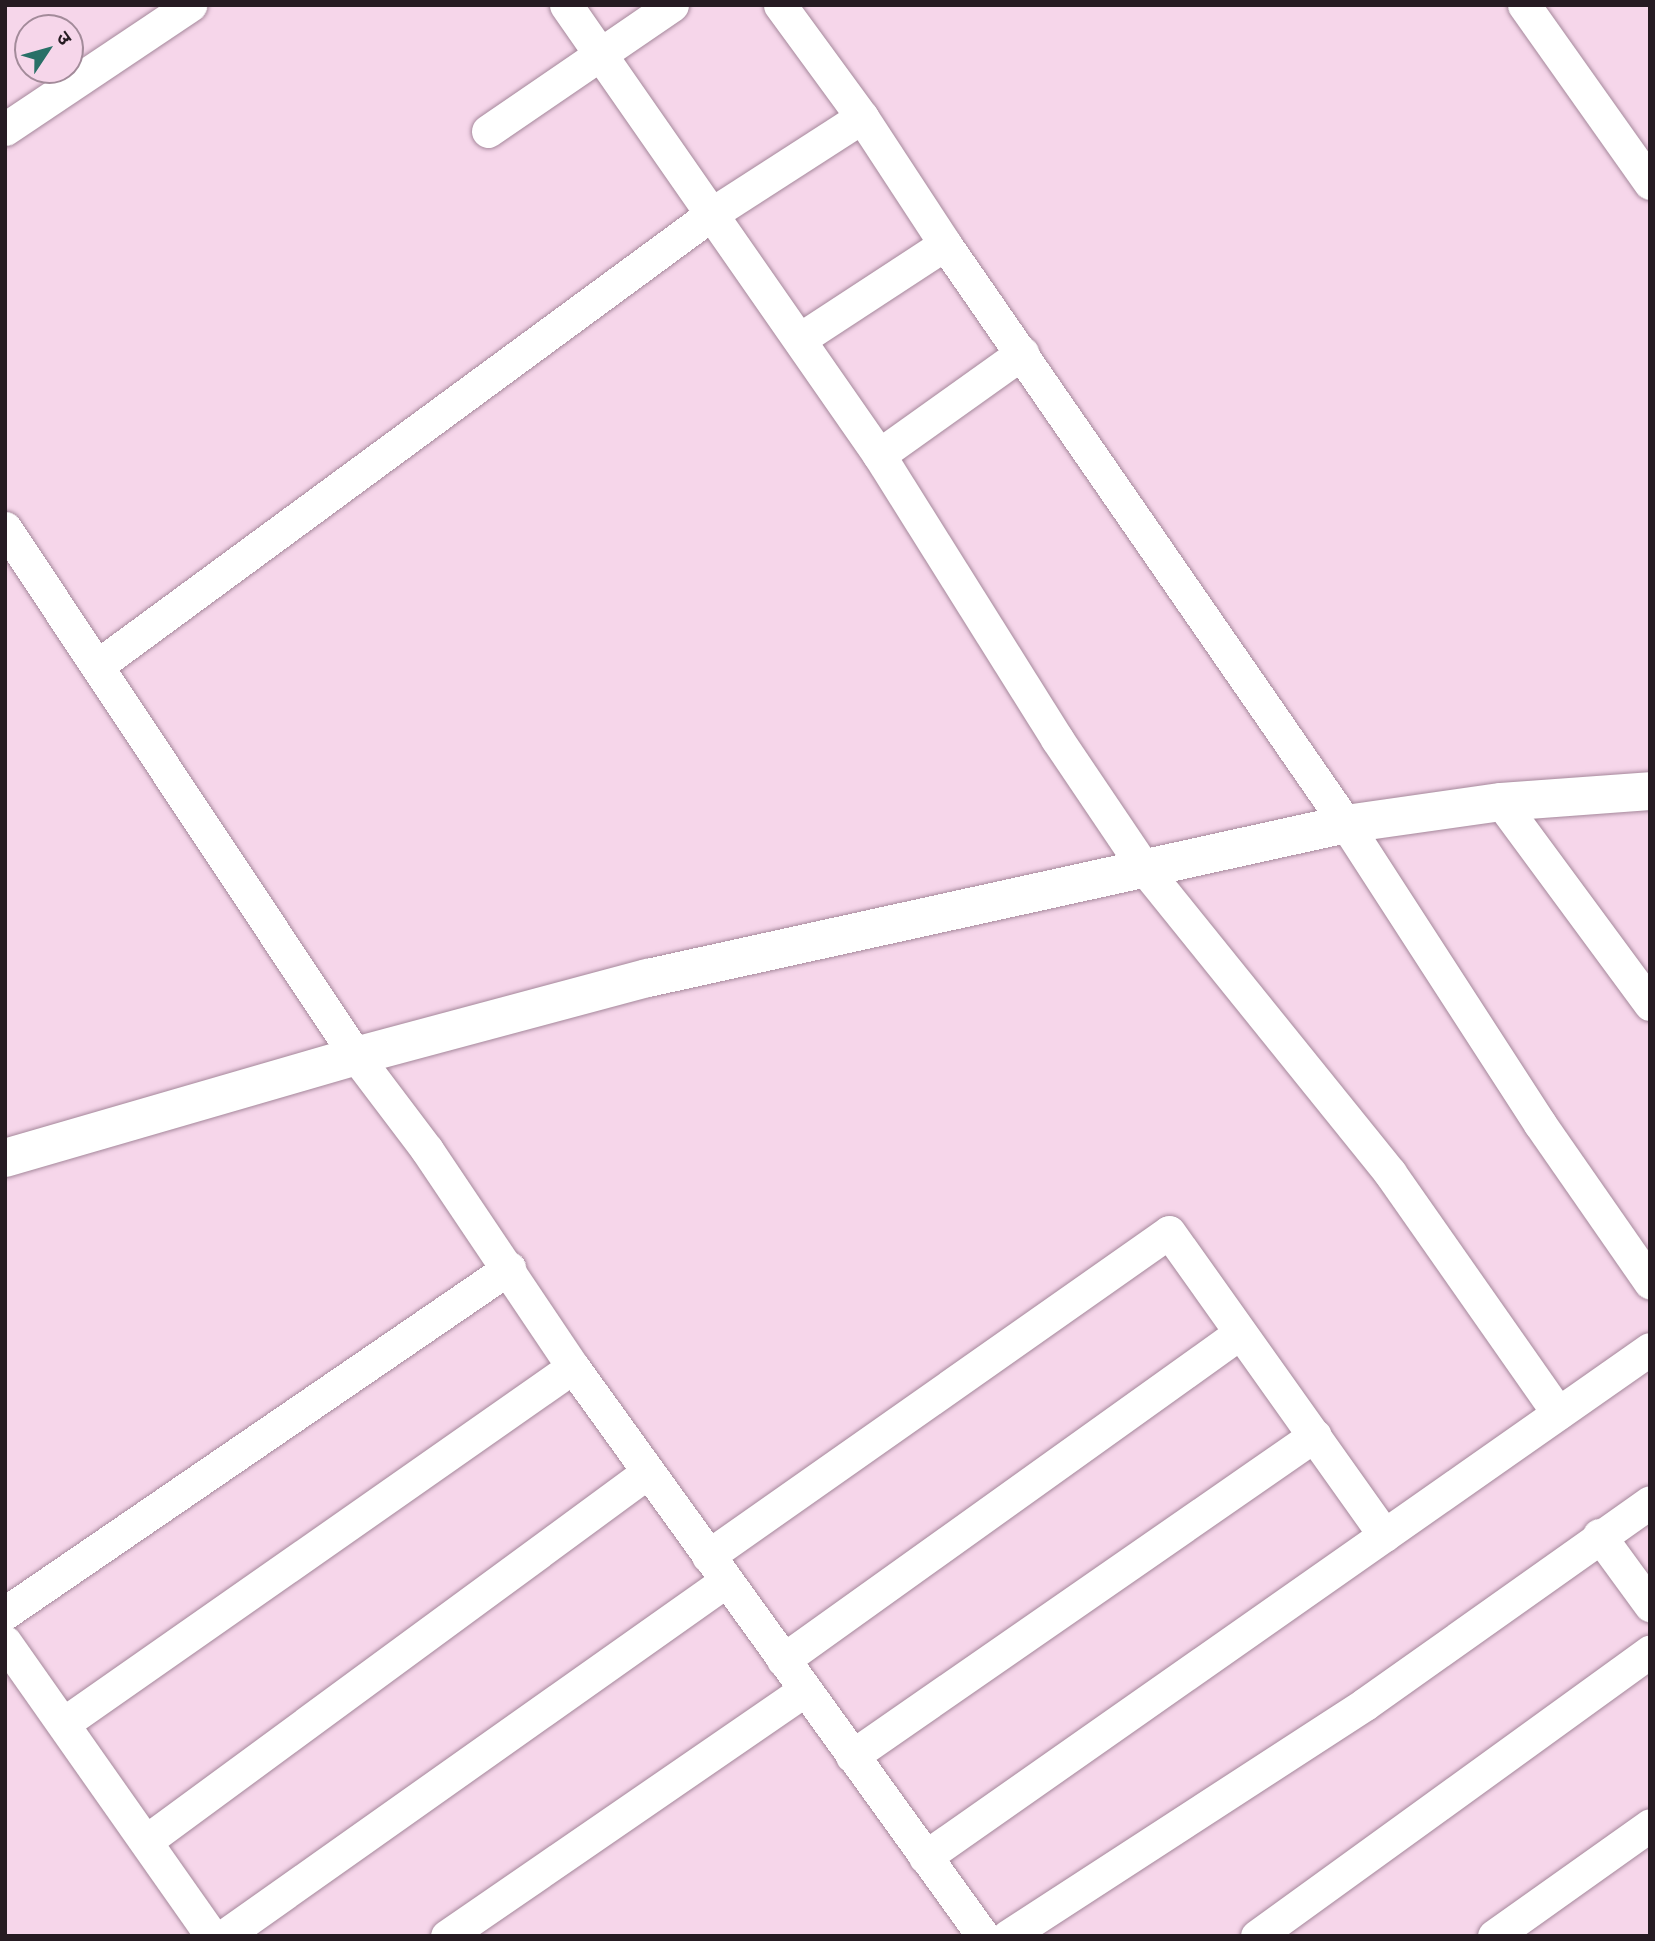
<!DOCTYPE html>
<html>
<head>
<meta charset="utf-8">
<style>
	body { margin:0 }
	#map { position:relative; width:1655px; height:1941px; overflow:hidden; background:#f6d6ea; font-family:Ubuntu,"Noto Sans Devanagari",sans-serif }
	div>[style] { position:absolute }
	.roads { filter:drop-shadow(0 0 2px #a5889b) drop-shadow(0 0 2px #a5889b) }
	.minor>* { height:33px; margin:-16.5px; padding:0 16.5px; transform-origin:16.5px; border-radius:16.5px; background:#fff }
	.secondary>* { height:38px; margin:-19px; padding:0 19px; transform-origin:19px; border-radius:19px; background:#fff }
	span { translate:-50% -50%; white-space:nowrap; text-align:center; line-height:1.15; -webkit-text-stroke:5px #f6d6ea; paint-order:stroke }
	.frame { position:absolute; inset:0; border:7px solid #261b22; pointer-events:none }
	.north { position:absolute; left:14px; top:14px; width:70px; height:70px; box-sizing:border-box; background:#f6d6ea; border:2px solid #a38b9a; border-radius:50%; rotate:54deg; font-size:19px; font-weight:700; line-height:28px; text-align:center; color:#261b22 }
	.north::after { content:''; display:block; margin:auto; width:24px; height:32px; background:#297067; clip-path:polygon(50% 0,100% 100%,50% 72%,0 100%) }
</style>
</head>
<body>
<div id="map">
	<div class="roads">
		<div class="minor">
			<div style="left:566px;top:5px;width:548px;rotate:55.18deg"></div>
			<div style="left:879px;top:455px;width:335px;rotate:57.9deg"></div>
			<div style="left:1057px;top:739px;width:156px;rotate:56deg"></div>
			<div style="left:1144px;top:868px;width:392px;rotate:51.1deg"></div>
			<div style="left:1390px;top:1173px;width:293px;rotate:55deg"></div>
			<div style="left:780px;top:5px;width:139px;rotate:53.8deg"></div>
			<div style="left:862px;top:117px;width:152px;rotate:56.8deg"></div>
			<div style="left:945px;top:244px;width:705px;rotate:55.34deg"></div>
			<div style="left:1346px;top:824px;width:357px;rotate:57.1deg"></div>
			<div style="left:1540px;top:1124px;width:193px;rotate:55.2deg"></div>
			<div style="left:1524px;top:5px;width:218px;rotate:54.7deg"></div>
			<div style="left:5px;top:129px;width:223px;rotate:-33.8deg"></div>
			<div style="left:488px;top:131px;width:223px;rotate:-34.4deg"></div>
			<div style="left:800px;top:339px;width:173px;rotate:-33.2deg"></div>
			<div style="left:879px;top:455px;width:176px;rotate:-35.5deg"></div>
			<div style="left:5px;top:528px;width:634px;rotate:56.39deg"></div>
			<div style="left:356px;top:1056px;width:118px;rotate:52.9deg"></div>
			<div style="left:427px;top:1150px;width:262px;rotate:56.1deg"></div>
			<div style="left:573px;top:1367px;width:701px;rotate:54.22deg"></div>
			<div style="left:97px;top:666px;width:765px;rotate:-36.33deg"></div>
			<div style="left:713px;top:213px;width:177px;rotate:-32.8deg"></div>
			<div style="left:1501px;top:802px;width:251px;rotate:53.6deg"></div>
			<div style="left:1599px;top:1535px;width:87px;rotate:53.9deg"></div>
			<div style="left:708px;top:1556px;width:563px;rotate:-35.1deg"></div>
			<div style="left:1169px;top:1232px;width:372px;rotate:54.6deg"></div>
			<div style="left:5px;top:1613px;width:611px;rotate:-34.39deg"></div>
			<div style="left:5px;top:1642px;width:360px;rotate:54.9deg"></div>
			<div style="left:783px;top:1660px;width:562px;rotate:-35.59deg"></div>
			<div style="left:64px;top:1723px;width:621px;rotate:-34.97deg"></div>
			<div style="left:852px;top:1756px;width:563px;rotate:-34.73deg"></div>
			<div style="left:146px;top:1841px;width:623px;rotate:-36.32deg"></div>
			<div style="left:925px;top:1857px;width:885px;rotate:-35.02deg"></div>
			<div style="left:224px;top:1936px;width:615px;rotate:-35.27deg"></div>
			<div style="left:447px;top:1936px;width:434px;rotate:-34.5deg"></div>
			<div style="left:1008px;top:1936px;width:426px;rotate:-33deg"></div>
			<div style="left:1365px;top:1704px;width:349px;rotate:-35.3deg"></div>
			<div style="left:1257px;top:1936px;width:485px;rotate:-35.9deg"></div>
			<div style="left:1494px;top:1936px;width:191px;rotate:-35.4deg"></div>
		</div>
		<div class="secondary">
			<div style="left:5px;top:1158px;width:366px;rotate:-16.2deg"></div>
			<div style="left:356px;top:1056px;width:302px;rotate:-15deg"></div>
			<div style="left:648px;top:978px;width:715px;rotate:-12.44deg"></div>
			<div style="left:1346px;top:824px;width:157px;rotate:-8.1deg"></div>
			<div style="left:1501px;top:802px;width:149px;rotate:-4.2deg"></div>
		</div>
	</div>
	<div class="frame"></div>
	<div class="north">उ</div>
</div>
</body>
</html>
